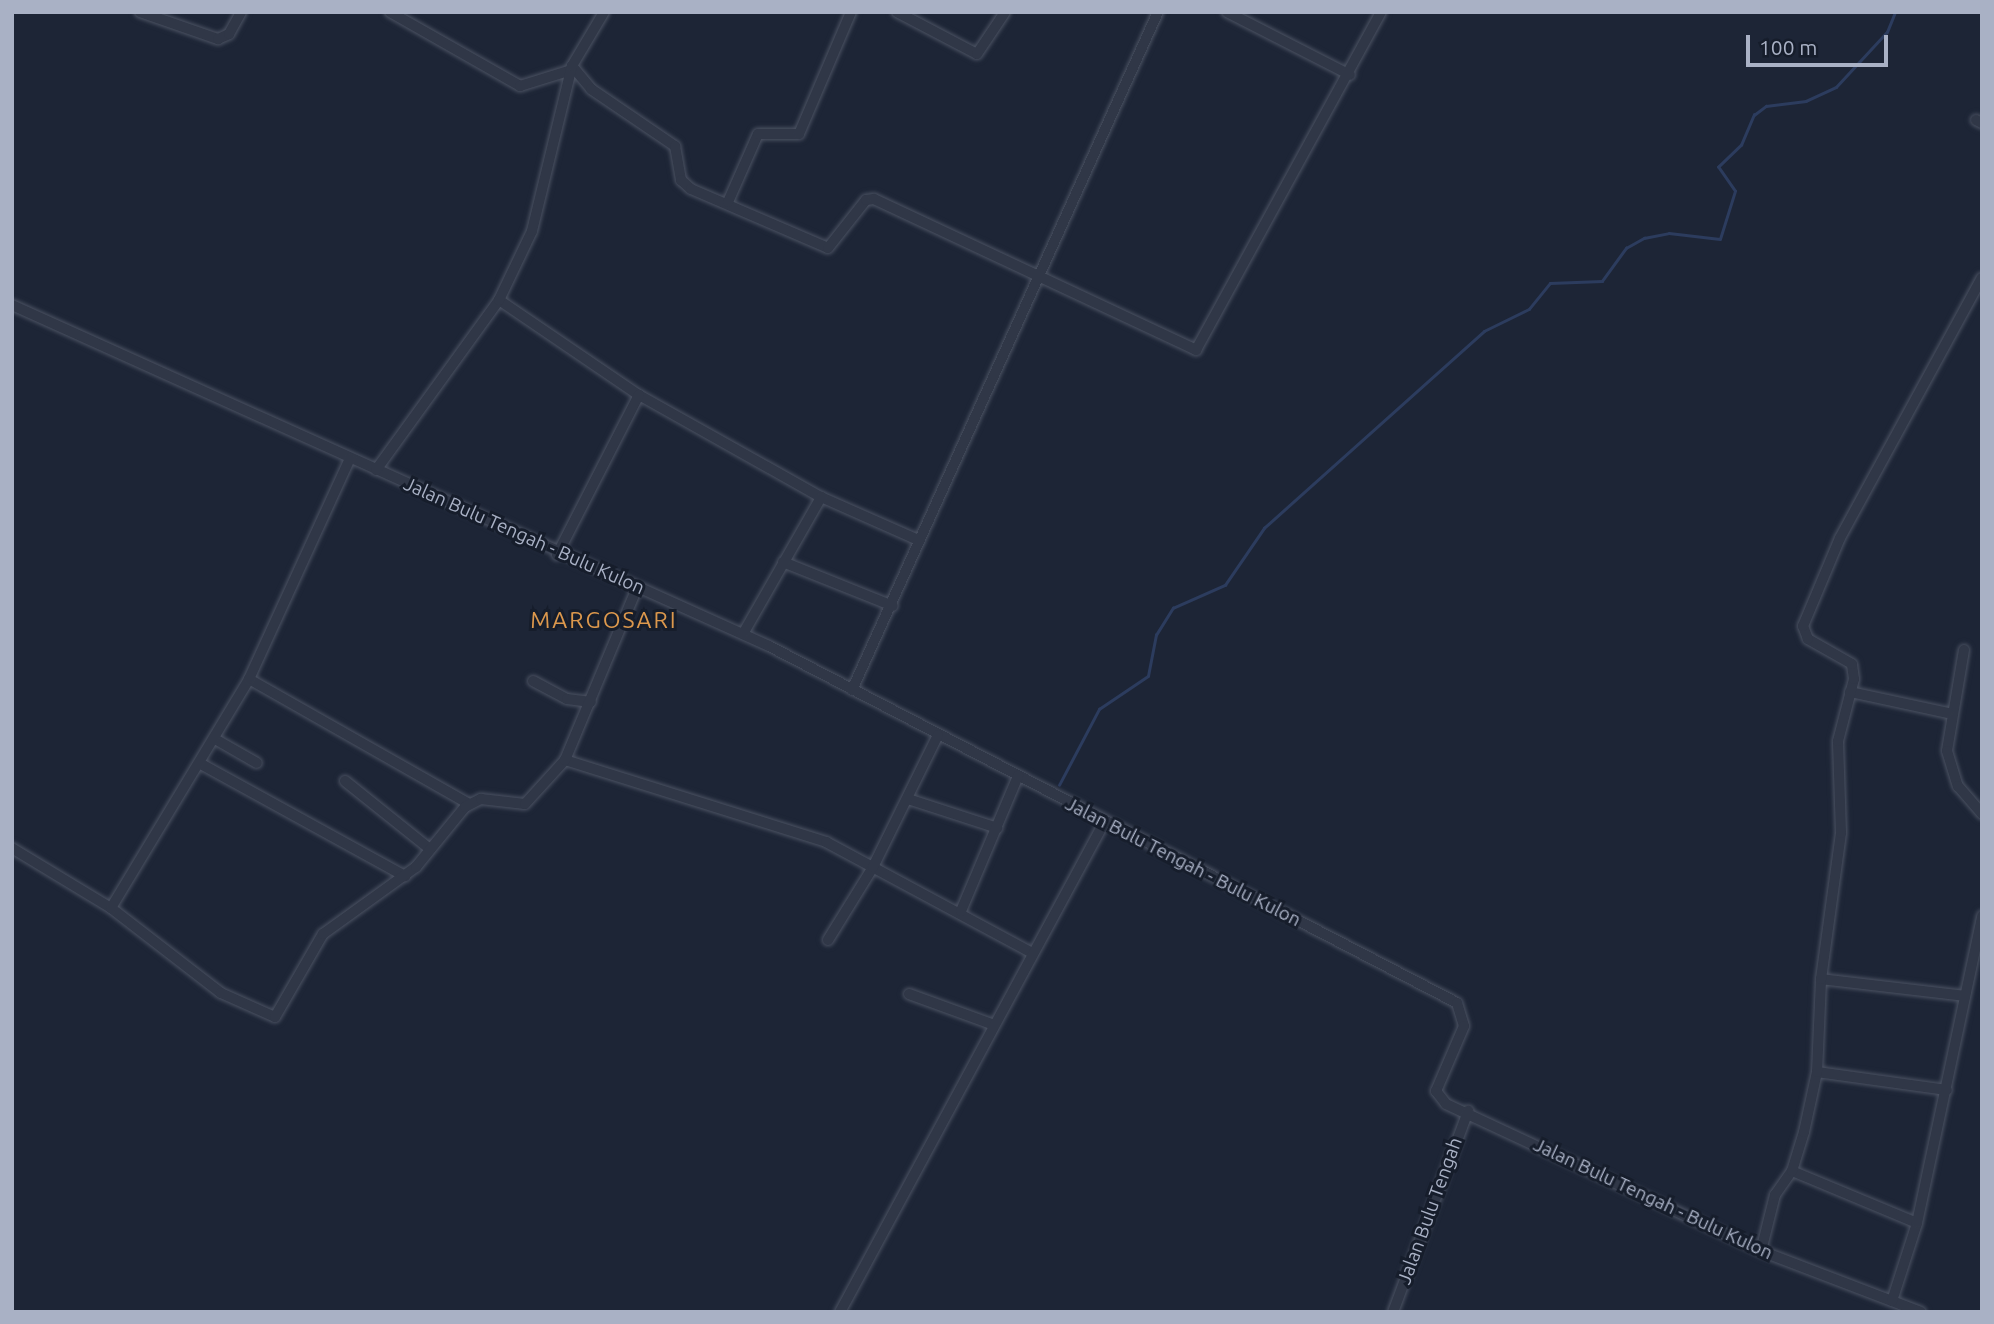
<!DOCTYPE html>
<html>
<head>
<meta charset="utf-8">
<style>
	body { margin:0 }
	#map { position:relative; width:1994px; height:1324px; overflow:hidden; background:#1d2536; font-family:Ubuntu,sans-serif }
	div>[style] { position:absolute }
	.stream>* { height:2.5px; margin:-1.25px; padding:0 1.25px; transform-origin:1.25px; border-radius:1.25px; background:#2c3c5e }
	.roads { filter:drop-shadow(0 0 2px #4b5262) drop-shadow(0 0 2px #4b5262) }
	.minor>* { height:10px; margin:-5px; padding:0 5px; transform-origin:5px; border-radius:5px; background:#303747 }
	span { translate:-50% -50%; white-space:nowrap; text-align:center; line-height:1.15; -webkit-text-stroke:6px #161d2b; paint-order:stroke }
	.street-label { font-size:19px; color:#a9b1c5 }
	.quarter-label { font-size:23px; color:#dc984d; letter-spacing:2px }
	.frame { position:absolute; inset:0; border:14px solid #a9b1c5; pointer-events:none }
	.scale { position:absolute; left:1746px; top:35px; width:142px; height:32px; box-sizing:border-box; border:4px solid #a9b1c5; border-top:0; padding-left:9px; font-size:21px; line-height:24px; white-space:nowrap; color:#a9b1c5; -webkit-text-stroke:5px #161d2b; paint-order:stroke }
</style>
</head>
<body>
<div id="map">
	<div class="stream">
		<div style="left:1059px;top:785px;width:86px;rotate:-62.2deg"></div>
		<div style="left:1099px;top:709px;width:59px;rotate:-34deg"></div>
		<div style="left:1148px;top:676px;width:42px;rotate:-79deg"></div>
		<div style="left:1156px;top:635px;width:32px;rotate:-58deg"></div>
		<div style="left:1173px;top:608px;width:57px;rotate:-23.9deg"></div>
		<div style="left:1225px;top:585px;width:69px;rotate:-55.6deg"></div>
		<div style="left:1264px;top:528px;width:295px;rotate:-41.8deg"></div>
		<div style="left:1484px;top:331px;width:50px;rotate:-26.1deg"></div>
		<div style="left:1529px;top:309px;width:33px;rotate:-51deg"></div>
		<div style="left:1550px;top:283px;width:52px;rotate:-2.2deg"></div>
		<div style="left:1602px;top:281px;width:41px;rotate:-54deg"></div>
		<div style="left:1626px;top:248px;width:21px;rotate:-29deg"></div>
		<div style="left:1644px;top:238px;width:25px;rotate:-11deg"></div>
		<div style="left:1669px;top:233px;width:51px;rotate:6.7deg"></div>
		<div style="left:1720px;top:239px;width:50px;rotate:-72.6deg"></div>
		<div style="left:1735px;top:191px;width:29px;rotate:-125deg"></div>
		<div style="left:1718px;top:167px;width:32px;rotate:-44deg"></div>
		<div style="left:1741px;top:145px;width:33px;rotate:-67deg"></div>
		<div style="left:1754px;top:115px;width:15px;rotate:-37deg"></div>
		<div style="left:1766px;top:106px;width:40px;rotate:-7.1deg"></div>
		<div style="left:1806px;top:101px;width:33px;rotate:-25deg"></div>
		<div style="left:1836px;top:87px;width:75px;rotate:-47.2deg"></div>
		<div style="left:1887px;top:32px;width:22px;rotate:-68deg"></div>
	</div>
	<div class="roads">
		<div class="minor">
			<div style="left:140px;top:12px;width:83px;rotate:19.1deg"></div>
			<div style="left:218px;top:39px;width:12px;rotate:-24deg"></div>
			<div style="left:229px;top:34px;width:25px;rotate:-61deg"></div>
			<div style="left:390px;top:12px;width:150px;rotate:29.6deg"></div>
			<div style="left:520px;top:86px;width:53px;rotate:-17.4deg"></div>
			<div style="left:897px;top:12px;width:90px;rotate:27.7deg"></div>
			<div style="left:977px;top:54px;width:50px;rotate:-56.3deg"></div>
			<div style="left:1227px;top:12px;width:138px;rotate:27.1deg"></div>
			<div style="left:572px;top:66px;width:30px;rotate:50deg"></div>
			<div style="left:591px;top:89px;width:102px;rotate:34.2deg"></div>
			<div style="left:675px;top:146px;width:35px;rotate:80deg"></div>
			<div style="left:681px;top:180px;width:13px;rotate:42deg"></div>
			<div style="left:691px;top:189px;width:149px;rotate:23.3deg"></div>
			<div style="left:828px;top:248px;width:61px;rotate:-51.6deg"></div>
			<div style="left:866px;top:200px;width:8px;rotate:-7deg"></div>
			<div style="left:874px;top:199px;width:356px;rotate:25.1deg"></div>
			<div style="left:1196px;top:350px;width:385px;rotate:-61.3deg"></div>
			<div style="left:1976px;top:120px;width:7px;rotate:27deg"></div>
			<div style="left:728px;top:202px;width:74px;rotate:-66.2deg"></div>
			<div style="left:758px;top:134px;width:41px"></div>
			<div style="left:799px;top:134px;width:133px;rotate:-66.9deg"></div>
			<div style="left:499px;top:300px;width:169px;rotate:34.2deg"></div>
			<div style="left:639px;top:395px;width:209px;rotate:29.3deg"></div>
			<div style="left:821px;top:497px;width:106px;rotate:23.9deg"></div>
			<div style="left:12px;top:305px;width:830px;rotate:24.25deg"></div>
			<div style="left:769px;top:646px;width:775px;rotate:27.42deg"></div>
			<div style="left:1457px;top:1003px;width:24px;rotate:73deg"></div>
			<div style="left:1464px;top:1026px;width:71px;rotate:113.3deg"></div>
			<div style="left:1436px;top:1091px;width:16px;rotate:52deg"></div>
			<div style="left:1446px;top:1104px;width:348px;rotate:25deg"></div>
			<div style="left:1761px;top:1251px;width:171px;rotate:20.9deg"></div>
			<div style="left:376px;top:470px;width:210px;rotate:-54.1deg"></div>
			<div style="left:499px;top:300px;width:76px;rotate:-64.4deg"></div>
			<div style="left:532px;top:231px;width:170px;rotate:-76.4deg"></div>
			<div style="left:572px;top:66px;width:63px;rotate:-59.3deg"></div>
			<div style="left:557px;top:555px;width:180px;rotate:-62.9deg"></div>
			<div style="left:783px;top:562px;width:118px;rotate:21.8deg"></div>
			<div style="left:743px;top:634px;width:158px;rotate:-60.3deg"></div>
			<div style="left:1964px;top:650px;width:102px;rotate:99.6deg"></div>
			<div style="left:1947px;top:751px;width:37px;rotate:73deg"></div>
			<div style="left:1958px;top:786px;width:37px;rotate:49deg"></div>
			<div style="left:249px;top:679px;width:253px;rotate:29.6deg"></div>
			<div style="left:533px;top:681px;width:38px;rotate:28deg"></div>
			<div style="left:567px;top:699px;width:24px;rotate:7deg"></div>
			<div style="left:852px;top:690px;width:744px;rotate:-65.71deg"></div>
			<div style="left:1850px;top:692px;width:100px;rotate:12.1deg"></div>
			<div style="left:215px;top:739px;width:48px;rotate:29.7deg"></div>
			<div style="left:565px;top:760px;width:274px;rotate:17.4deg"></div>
			<div style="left:826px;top:842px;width:234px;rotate:28.3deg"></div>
			<div style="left:201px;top:764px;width:233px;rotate:28.8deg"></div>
			<div style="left:345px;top:781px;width:109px;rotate:38.7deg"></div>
			<div style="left:908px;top:799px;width:94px;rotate:18deg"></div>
			<div style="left:12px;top:848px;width:116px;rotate:31.2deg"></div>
			<div style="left:111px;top:908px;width:139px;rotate:37.7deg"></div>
			<div style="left:221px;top:993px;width:59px;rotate:24deg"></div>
			<div style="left:275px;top:1017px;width:96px;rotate:-60deg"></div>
			<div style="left:323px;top:934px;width:115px;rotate:-35.8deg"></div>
			<div style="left:416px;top:867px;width:77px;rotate:-50.8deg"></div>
			<div style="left:465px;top:807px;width:18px;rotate:-27deg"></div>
			<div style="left:481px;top:799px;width:44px;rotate:6.5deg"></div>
			<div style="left:525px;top:804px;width:59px;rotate:-47.7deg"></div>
			<div style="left:565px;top:760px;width:186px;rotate:-67.3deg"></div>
			<div style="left:111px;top:908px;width:267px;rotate:-58.9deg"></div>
			<div style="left:249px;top:679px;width:243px;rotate:-65.4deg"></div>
			<div style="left:961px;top:911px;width:147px;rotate:-67.1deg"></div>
			<div style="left:828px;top:940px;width:86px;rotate:-58.3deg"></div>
			<div style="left:873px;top:867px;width:147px;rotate:-63.8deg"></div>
			<div style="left:1821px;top:979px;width:145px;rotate:6.7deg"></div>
			<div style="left:909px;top:994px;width:90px;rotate:20deg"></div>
			<div style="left:1817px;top:1072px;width:131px;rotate:7.9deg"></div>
			<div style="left:1792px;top:1171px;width:135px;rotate:22.6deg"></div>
			<div style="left:1761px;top:1251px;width:58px;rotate:-76deg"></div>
			<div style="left:1775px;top:1195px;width:29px;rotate:-55deg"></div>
			<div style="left:1792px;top:1171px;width:41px;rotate:-72.9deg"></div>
			<div style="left:1804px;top:1132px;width:61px;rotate:-77.8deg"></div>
			<div style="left:1817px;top:1072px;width:93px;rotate:-87.5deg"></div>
			<div style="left:1821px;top:979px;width:147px;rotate:-82.2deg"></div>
			<div style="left:1841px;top:833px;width:92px;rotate:-91.9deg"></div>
			<div style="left:1838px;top:741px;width:64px;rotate:-75.5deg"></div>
			<div style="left:1854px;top:679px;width:15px;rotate:-98deg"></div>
			<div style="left:1852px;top:664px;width:51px;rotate:-150.4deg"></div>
			<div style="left:1808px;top:639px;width:14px;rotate:-111deg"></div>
			<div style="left:1803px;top:626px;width:95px;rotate:-67.2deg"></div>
			<div style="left:1840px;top:538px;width:296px;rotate:-61.4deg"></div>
			<div style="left:1892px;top:1301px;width:82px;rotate:-72.2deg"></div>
			<div style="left:1917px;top:1223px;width:314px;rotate:-78deg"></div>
			<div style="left:840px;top:1312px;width:556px;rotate:-61.64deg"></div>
			<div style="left:1393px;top:1312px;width:215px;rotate:-69.5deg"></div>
		</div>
	</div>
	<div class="street-label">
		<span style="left:524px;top:536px;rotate:24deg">Jalan Bulu Tengah - Bulu Kulon</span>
		<span style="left:1183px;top:862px;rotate:27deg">Jalan Bulu Tengah - Bulu Kulon</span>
		<span style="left:1653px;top:1199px;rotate:25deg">Jalan Bulu Tengah - Bulu Kulon</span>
		<span style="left:1430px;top:1211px;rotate:-70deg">Jalan Bulu Tengah</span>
	</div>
	<div class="quarter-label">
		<span style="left:604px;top:620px">MARGOSARI</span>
	</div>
	<div class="frame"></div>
	<div class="scale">100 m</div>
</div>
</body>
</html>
